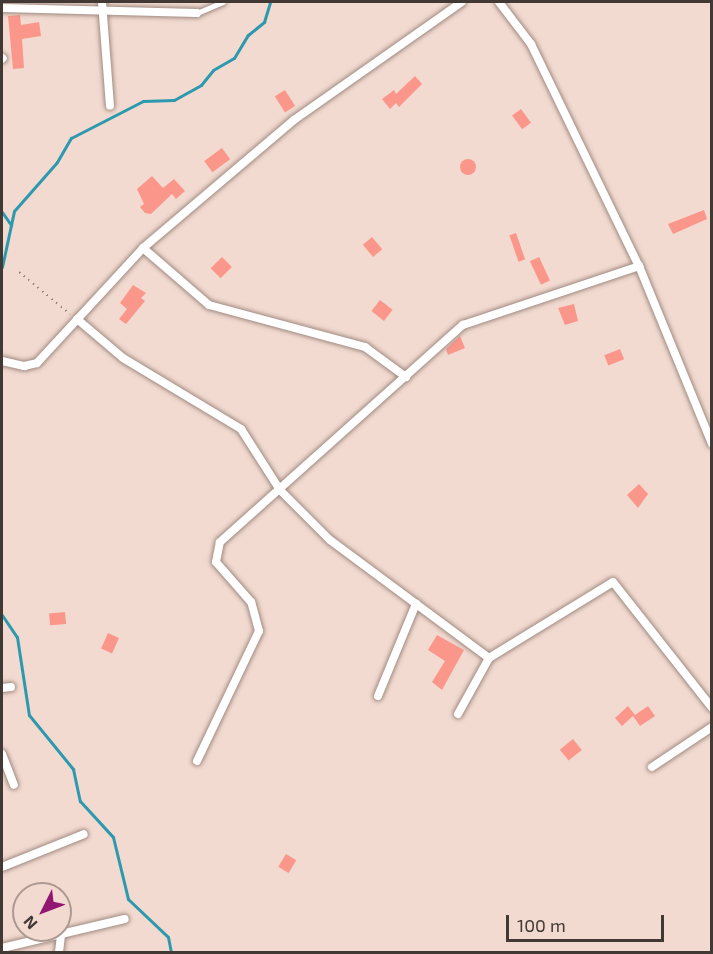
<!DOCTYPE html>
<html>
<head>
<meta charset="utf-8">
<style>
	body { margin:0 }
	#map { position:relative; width:713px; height:954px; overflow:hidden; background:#f2dad0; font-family:"Exo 2",sans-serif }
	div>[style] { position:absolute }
	.stream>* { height:3px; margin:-1.5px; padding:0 1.5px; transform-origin:1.5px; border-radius:1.5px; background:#2d99ae }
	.building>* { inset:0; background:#fb978a; transform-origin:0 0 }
	.round { border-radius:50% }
	.path>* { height:2px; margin-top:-1px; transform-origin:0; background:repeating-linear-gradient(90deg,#94847d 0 1.5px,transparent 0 6px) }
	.roads { filter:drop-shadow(0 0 2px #a08a81) drop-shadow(0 0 2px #a08a81) }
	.service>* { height:4.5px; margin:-2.25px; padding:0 2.25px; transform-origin:2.25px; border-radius:2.25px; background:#fff }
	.minor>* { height:8px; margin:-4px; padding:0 4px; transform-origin:4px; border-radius:4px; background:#fff }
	span { translate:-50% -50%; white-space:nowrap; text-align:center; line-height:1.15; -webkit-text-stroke:4.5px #f2dad0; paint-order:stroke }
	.frame { position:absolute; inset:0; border:3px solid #423935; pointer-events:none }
	.north { position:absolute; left:12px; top:882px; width:60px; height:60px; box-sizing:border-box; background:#f2dad0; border:2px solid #ac9a92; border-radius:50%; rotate:228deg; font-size:16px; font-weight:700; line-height:24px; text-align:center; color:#423935 }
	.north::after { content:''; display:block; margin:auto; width:21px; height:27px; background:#921672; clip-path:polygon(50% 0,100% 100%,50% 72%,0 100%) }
	.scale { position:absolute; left:506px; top:915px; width:158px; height:27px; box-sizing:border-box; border:3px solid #423935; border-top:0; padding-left:8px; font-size:18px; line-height:21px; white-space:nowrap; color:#423935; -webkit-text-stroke:4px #f2dad0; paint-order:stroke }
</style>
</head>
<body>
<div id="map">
	<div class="stream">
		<div style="left:2px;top:212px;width:16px;rotate:55deg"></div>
		<div style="left:2px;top:267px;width:57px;rotate:-77.9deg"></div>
		<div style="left:14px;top:211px;width:65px;rotate:-48.7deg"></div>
		<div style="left:57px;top:162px;width:28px;rotate:-60deg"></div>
		<div style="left:71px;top:138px;width:81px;rotate:-27.2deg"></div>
		<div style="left:143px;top:101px;width:31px;rotate:-2deg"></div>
		<div style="left:174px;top:100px;width:31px;rotate:-29deg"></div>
		<div style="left:201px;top:85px;width:19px;rotate:-51deg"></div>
		<div style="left:213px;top:70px;width:24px;rotate:-30deg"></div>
		<div style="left:234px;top:58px;width:27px;rotate:-59deg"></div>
		<div style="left:248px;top:35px;width:21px;rotate:-39deg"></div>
		<div style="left:264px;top:22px;width:21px;rotate:-73deg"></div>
		<div style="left:2px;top:615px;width:27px;rotate:56deg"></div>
		<div style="left:17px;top:637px;width:79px;rotate:81.3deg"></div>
		<div style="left:29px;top:715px;width:70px;rotate:50.8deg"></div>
		<div style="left:73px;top:769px;width:33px;rotate:78deg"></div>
		<div style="left:80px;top:801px;width:49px;rotate:47.5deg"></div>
		<div style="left:113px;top:837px;width:64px;rotate:76.4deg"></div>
		<div style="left:128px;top:899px;width:55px;rotate:43.5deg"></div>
		<div style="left:168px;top:937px;width:15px;rotate:79deg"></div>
	</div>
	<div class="building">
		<div style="clip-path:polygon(20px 15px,21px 25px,39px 22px,41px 36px,22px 39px,24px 68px,13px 69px,8px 16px)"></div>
		<div style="clip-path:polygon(415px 76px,422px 84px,399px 107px,396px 103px,390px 109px,382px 99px,394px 90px,396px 94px)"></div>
		<div style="left:285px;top:90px;width:19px;height:12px;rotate:58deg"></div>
		<div style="left:521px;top:109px;width:17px;height:11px;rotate:54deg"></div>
		<div style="left:222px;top:148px;width:14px;height:22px;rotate:54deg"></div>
		<div class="round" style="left:460px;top:159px;width:16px;height:16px"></div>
		<div style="clip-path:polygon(152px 176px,163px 188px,174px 179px,185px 191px,176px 199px,172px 194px,151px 214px,145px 213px,140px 207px,144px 204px,137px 189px)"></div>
		<div style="clip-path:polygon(704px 210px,707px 219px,673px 234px,668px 224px)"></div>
		<div style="left:516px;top:233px;width:28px;height:7px;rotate:71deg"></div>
		<div style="left:372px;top:237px;width:16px;height:12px;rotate:50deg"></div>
		<div style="left:222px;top:257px;width:14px;height:16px;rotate:45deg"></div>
		<div style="left:539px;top:257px;width:26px;height:10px;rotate:65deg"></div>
		<div style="clip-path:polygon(133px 285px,146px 293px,141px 298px,145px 301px,126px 324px,119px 319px,127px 309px,120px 303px)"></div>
		<div style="left:380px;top:300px;width:16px;height:14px;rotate:38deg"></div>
		<div style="clip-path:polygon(574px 304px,578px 321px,565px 325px,558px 308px)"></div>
		<div style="clip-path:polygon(460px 336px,465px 348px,448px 355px,446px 349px)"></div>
		<div style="left:620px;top:349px;width:11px;height:17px;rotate:68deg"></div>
		<div style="clip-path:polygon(639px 484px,648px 494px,638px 508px,627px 495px)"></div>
		<div style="left:65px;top:612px;width:12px;height:16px;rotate:85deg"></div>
		<div style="left:108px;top:633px;width:12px;height:17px;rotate:24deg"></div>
		<div style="clip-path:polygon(437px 635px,464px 650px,442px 690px,432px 682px,445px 661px,428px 650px)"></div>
		<div style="clip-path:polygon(628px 706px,635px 715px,648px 706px,655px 716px,640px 726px,633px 716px,622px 726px,615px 718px)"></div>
		<div style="left:573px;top:739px;width:14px;height:17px;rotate:51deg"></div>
		<div style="left:286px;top:854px;width:12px;height:15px;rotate:31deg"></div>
	</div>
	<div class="path">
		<div style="left:19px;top:272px;width:66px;rotate:39.5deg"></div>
	</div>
	<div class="roads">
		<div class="service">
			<div style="left:197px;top:13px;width:28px;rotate:-23deg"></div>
		</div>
		<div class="minor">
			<div style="left:102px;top:2px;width:104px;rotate:85.6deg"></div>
			<div style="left:499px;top:2px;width:53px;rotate:52.7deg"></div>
			<div style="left:531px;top:44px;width:247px;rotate:64.1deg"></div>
			<div style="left:639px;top:266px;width:192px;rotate:67.7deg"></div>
			<div style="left:2px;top:8px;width:195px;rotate:1.5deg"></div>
			<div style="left:2px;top:59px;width:1px;rotate:-45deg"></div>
			<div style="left:143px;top:248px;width:87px;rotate:40.8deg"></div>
			<div style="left:209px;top:305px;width:162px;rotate:15.1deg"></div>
			<div style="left:365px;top:347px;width:51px;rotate:36.2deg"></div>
			<div style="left:77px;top:319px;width:60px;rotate:40.3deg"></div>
			<div style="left:123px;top:358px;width:138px;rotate:31deg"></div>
			<div style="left:241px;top:429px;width:72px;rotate:57.4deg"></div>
			<div style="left:280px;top:490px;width:71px;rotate:45deg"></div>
			<div style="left:330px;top:540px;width:198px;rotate:36.6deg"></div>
			<div style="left:2px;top:361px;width:23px;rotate:13deg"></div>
			<div style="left:24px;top:366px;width:13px;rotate:-13deg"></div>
			<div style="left:37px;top:363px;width:156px;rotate:-47.3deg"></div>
			<div style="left:143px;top:248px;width:198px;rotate:-40.3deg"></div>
			<div style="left:294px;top:120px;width:205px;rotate:-35.1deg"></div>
			<div style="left:2px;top:688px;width:9px;rotate:-6deg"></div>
			<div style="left:378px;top:696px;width:100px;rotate:-67.6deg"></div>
			<div style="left:458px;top:714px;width:64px;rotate:-61deg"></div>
			<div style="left:489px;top:658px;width:145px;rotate:-31.5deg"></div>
			<div style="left:613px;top:582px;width:160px;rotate:51.8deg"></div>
			<div style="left:2px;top:754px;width:33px;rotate:69deg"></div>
			<div style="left:197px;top:761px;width:144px;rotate:-64.5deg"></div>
			<div style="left:259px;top:631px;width:30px;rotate:-105deg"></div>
			<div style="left:251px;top:602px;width:53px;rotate:-131.2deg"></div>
			<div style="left:216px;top:562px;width:20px;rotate:-79deg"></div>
			<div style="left:220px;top:542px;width:326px;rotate:-41.8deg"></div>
			<div style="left:463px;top:325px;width:186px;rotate:-18.5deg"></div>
			<div style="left:652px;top:767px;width:72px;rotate:-33.7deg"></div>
			<div style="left:2px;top:867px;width:88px;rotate:-21.9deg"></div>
			<div style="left:2px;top:948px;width:126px;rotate:-13.3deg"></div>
			<div style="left:59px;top:952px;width:16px;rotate:-83deg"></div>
		</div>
	</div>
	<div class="frame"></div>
	<div class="north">N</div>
	<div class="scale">100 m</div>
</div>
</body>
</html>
